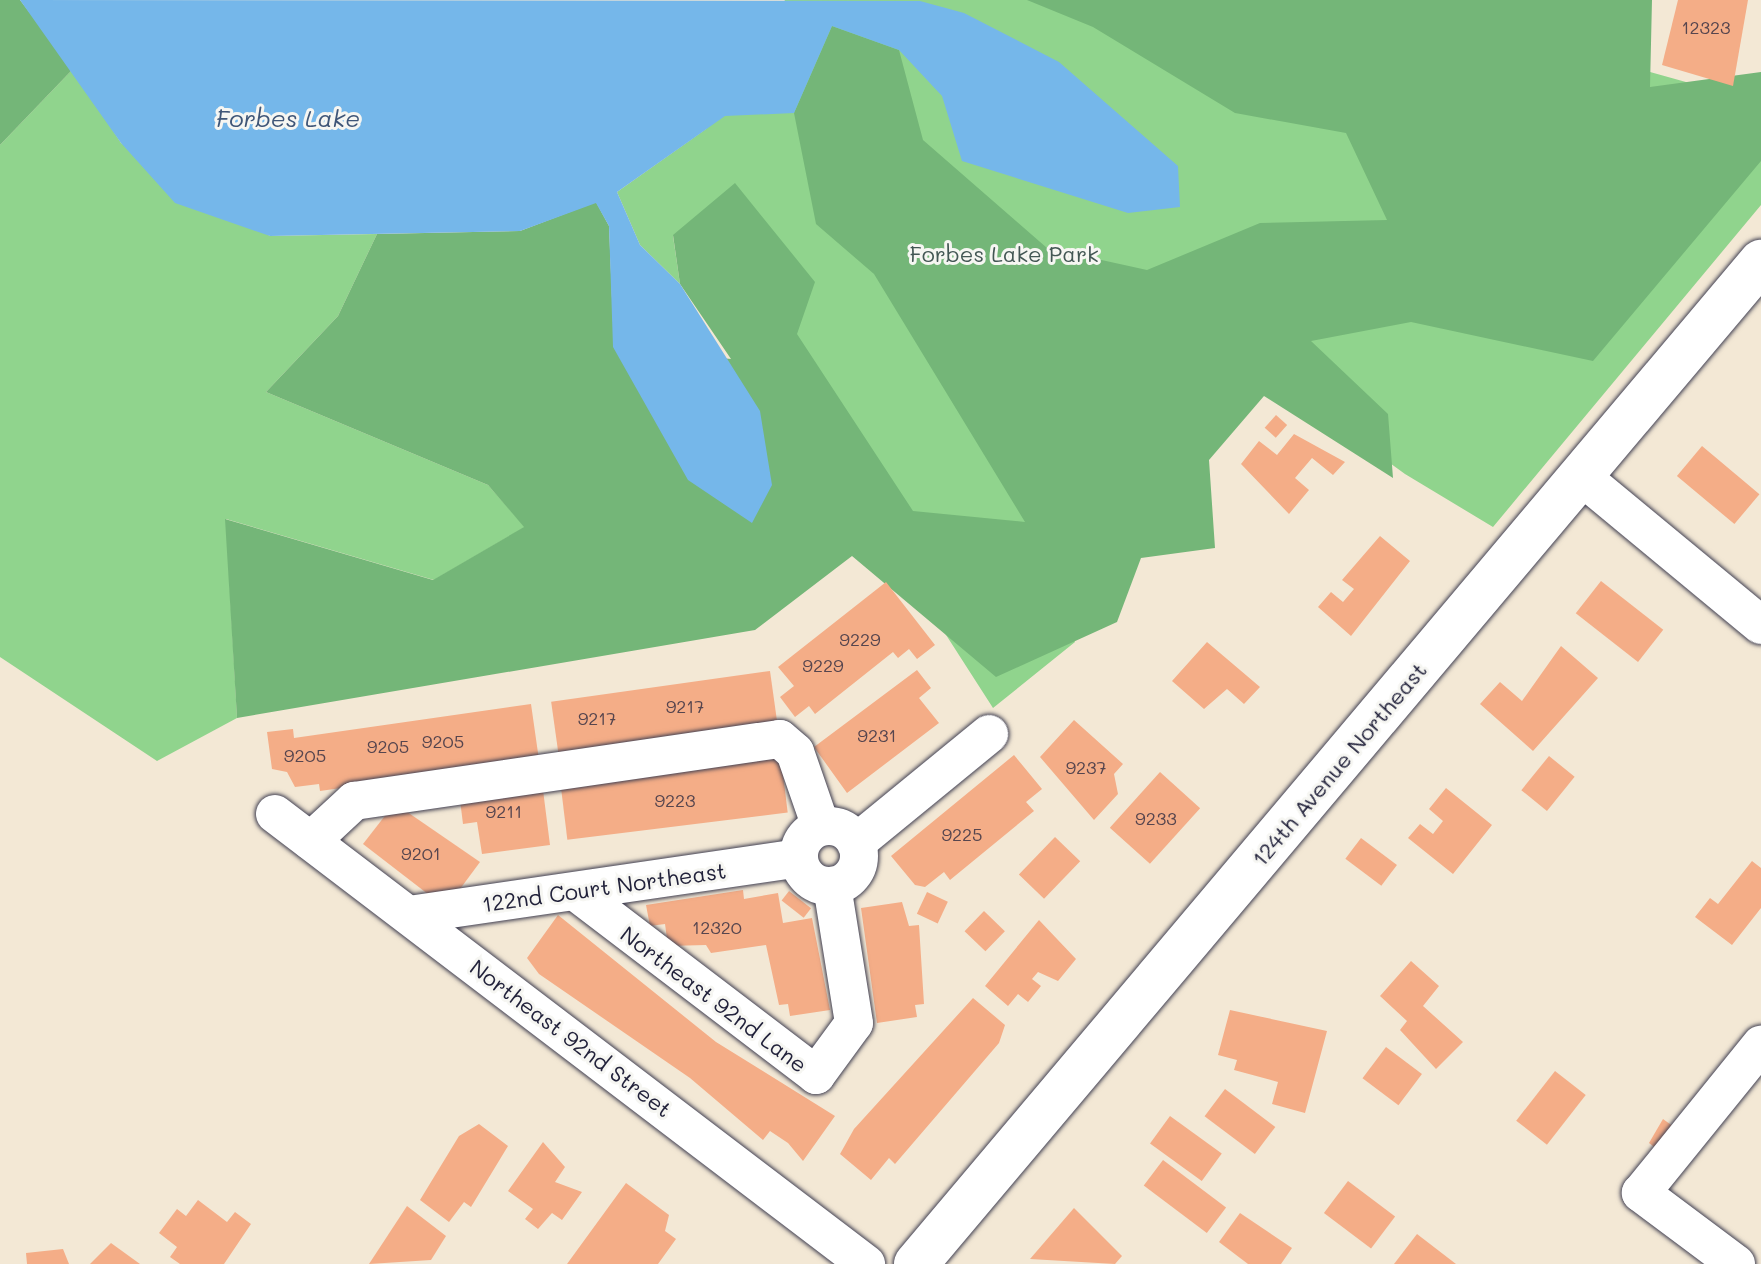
<!DOCTYPE html>
<html>
<head>
<meta charset="utf-8">
<style>
	body { margin:0 }
	#map { position:relative; width:1761px; height:1264px; overflow:hidden; background:#f3e8d5; font-family:Mali,sans-serif }
	div>[style] { position:absolute }
	.green>* { inset:0; background:#90d48d }
	.forest>* { inset:0; background:#74b678 }
	.water>* { inset:0; background:#75b7ea }
	.building>* { inset:0; background:#f4ad87; transform-origin:0 0 }
	.roads { filter:drop-shadow(0 0 2px #414052) drop-shadow(0 0 2px #414052) }
	.minor>* { height:38px; margin:-19px; padding:0 19px; transform-origin:19px; border-radius:19px; background:#fff }
	.minor>.ring { margin:-19px; padding:0; box-sizing:content-box; background:none; border:38px solid #fff; border-radius:50% }
	.major>* { height:44px; margin:-22px; padding:0 22px; transform-origin:22px; border-radius:22px; background:#fff }
	span { translate:-50% -50%; white-space:nowrap; text-align:center; line-height:1.15; -webkit-text-stroke:6px #f6f6f2; paint-order:stroke }
	.number-label { font-size:18px; color:#56454e }
	.number-label span { -webkit-text-stroke-width:0 }
	.park-label { font-size:22px; color:#435754 }
	.street-label { font-size:22px; color:#22223b }
	.water-label { font-size:24px; color:#3f5678; font-style:italic }
</style>
</head>
<body>
<div id="map">
	<div class="green">
		<div style="clip-path:polygon(785px 0,1392px 0,1761px 103px,1761px 205px,1493px 527px,1405px 474px,1256px 366px,1044px 578px,1075px 642px,993px 708px,684px 227px,673px 236px,680px 284px,640px 245px,617px 192px,706px 129px)"></div>
		<div style="clip-path:polygon(73px 69px,121px 143px,270px 236px,377px 234px,338px 316px,266px 392px,488px 485px,525px 527px,434px 580px,226px 519px,237px 718px,157px 761px,0 657px,0 145px)"></div>
	</div>
	<div class="forest">
		<div style="clip-path:polygon(0 0,20px 0,73px 69px,0 145px)"></div>
		<div style="clip-path:polygon(1027px 0,1652px 0,1650px 87px,1761px 72px,1761px 161px,1593px 361px,1411px 322px,1311px 341px,1388px 414px,1393px 478px,1264px 396px,1209px 460px,1215px 548px,1141px 558px,1117px 622px,996px 677px,852px 556px,755px 630px,237px 718px,225px 519px,433px 580px,524px 527px,488px 485px,266px 392px,338px 316px,377px 234px,520px 231px,596px 202px,609px 226px,614px 347px,731px 359px,680px 284px,673px 235px,735px 183px,815px 282px,797px 334px,913px 511px,1025px 522px,874px 274px,816px 224px,794px 113px,832px 26px,899px 50px,923px 140px,1047px 248px,1147px 270px,1260px 223px,1387px 220px,1346px 133px,1235px 113px,1093px 27px)"></div>
	</div>
	<div class="water">
		<div style="clip-path:polygon(20px 0,920px 1px,964px 13px,1059px 62px,1178px 166px,1180px 207px,1128px 213px,962px 161px,942px 96px,899px 50px,832px 26px,794px 113px,725px 116px,617px 192px,640px 245px,680px 284px,760px 411px,772px 485px,752px 523px,688px 480px,613px 347px,609px 226px,596px 203px,520px 231px,270px 236px,175px 203px,121px 143px)"></div>
	</div>
	<div class="building">
		<div style="clip-path:polygon(1678px 0,1748px 0,1733px 86px,1662px 65px)"></div>
		<div style="left:1276px;top:415px;width:15px;height:17px;rotate:42deg"></div>
		<div style="clip-path:polygon(1294px 434px,1345px 462px,1333px 475px,1312px 458px,1295px 478px,1309px 490px,1289px 514px,1241px 464px,1259px 441px,1277px 455px)"></div>
		<div style="left:1702px;top:446px;width:75px;height:39px;rotate:40deg"></div>
		<div style="clip-path:polygon(1380px 536px,1410px 561px,1351px 636px,1318px 607px,1331px 592px,1343px 602px,1354px 589px,1342px 580px)"></div>
		<div style="left:1601px;top:581px;width:79px;height:41px;rotate:38deg"></div>
		<div style="clip-path:polygon(886px 582px,935px 645px,917px 659px,909px 649px,898px 658px,893px 652px,815px 714px,809px 706px,795px 717px,780px 697px,794px 686px,778px 667px)"></div>
		<div style="clip-path:polygon(1207px 642px,1260px 687px,1244px 704px,1227px 689px,1204px 709px,1172px 681px)"></div>
		<div style="clip-path:polygon(1561px 646px,1598px 678px,1533px 751px,1480px 704px,1500px 682px,1522px 701px)"></div>
		<div style="clip-path:polygon(917px 670px,931px 688px,919px 698px,939px 723px,847px 793px,814px 747px)"></div>
		<div style="left:770px;top:671px;width:57px;height:221px;rotate:82deg"></div>
		<div style="clip-path:polygon(531px 704px,539px 760px,320px 791px,319px 784px,295px 787px,287px 772px,272px 769px,267px 732px,293px 729px,294px 738px)"></div>
		<div style="clip-path:polygon(1074px 720px,1123px 764px,1114px 774px,1118px 794px,1094px 820px,1040px 757px)"></div>
		<div style="clip-path:polygon(1014px 755px,1042px 789px,1026px 802px,1034px 811px,950px 880px,944px 872px,925px 887px,915px 885px,891px 856px)"></div>
		<div style="left:1549px;top:756px;width:33px;height:44px;rotate:39deg"></div>
		<div style="left:781px;top:758px;width:55px;height:222px;rotate:83deg"></div>
		<div style="left:1160px;top:772px;width:54px;height:75px;rotate:42deg"></div>
		<div style="clip-path:polygon(1446px 788px,1492px 825px,1453px 874px,1408px 838px,1420px 824px,1433px 834px,1443px 821px,1429px 809px)"></div>
		<div style="clip-path:polygon(543px 790px,550px 845px,482px 854px,477px 822px,463px 824px,460px 800px)"></div>
		<div style="clip-path:polygon(400px 807px,480px 862px,446px 908px,363px 844px,391px 808px)"></div>
		<div style="left:1055px;top:837px;width:35px;height:52px;rotate:44deg"></div>
		<div style="left:1361px;top:838px;width:45px;height:26px;rotate:37deg"></div>
		<div style="clip-path:polygon(1752px 861px,1761px 868px,1761px 908px,1732px 945px,1695px 917px,1710px 898px,1718px 904px)"></div>
		<div style="clip-path:polygon(743px 890px,744px 899px,778px 893px,783px 923px,812px 918px,830px 1010px,790px 1016px,788px 1004px,779px 1005px,766px 945px,711px 953px,706px 945px,668px 946px,665px 924px,650px 926px,646px 905px)"></div>
		<div style="left:789px;top:891px;width:28px;height:12px;rotate:38deg"></div>
		<div style="left:927px;top:892px;width:23px;height:24px;rotate:25deg"></div>
		<div style="clip-path:polygon(902px 902px,909px 926px,919px 925px,924px 1004px,915px 1005px,917px 1017px,877px 1023px,861px 908px)"></div>
		<div style="left:984px;top:911px;width:29px;height:28px;rotate:44deg"></div>
		<div style="clip-path:polygon(558px 915px,716px 1042px,835px 1116px,803px 1161px,788px 1143px,770px 1131px,763px 1140px,690px 1078px,539px 974px,527px 958px)"></div>
		<div style="clip-path:polygon(1039px 920px,1076px 959px,1058px 981px,1038px 972px,1032px 979px,1041px 986px,1028px 1002px,1018px 994px,1008px 1006px,985px 986px)"></div>
		<div style="clip-path:polygon(1411px 961px,1439px 986px,1423px 1006px,1463px 1042px,1436px 1069px,1400px 1030px,1407px 1021px,1380px 996px)"></div>
		<div style="clip-path:polygon(973px 998px,1005px 1025px,999px 1043px,895px 1164px,889px 1158px,871px 1180px,840px 1154px,854px 1129px)"></div>
		<div style="clip-path:polygon(1230px 1010px,1327px 1031px,1305px 1113px,1272px 1104px,1278px 1082px,1234px 1070px,1237px 1060px,1218px 1055px)"></div>
		<div style="left:1386px;top:1047px;width:45px;height:39px;rotate:37deg"></div>
		<div style="left:1555px;top:1071px;width:39px;height:63px;rotate:38deg"></div>
		<div style="left:1225px;top:1089px;width:63px;height:34px;rotate:37deg"></div>
		<div style="left:1170px;top:1116px;width:64px;height:34px;rotate:36deg"></div>
		<div style="clip-path:polygon(1663px 1119px,1674px 1127px,1658px 1150px,1649px 1143px)"></div>
		<div style="clip-path:polygon(479px 1124px,508px 1146px,471px 1207px,464px 1202px,449px 1222px,420px 1200px,459px 1136px)"></div>
		<div style="clip-path:polygon(543px 1142px,565px 1167px,555px 1182px,582px 1192px,562px 1220px,552px 1213px,538px 1229px,525px 1219px,533px 1209px,508px 1191px)"></div>
		<div style="left:1163px;top:1160px;width:79px;height:32px;rotate:37deg"></div>
		<div style="left:1348px;top:1181px;width:59px;height:40px;rotate:37deg"></div>
		<div style="clip-path:polygon(626px 1183px,669px 1215px,665px 1231px,676px 1239px,658px 1264px,567px 1264px)"></div>
		<div style="clip-path:polygon(198px 1200px,227px 1222px,235px 1212px,251px 1224px,224px 1264px,180px 1264px,170px 1257px,177px 1247px,159px 1233px,177px 1209px,186px 1216px)"></div>
		<div style="clip-path:polygon(407px 1206px,446px 1236px,431px 1260px,369px 1264px)"></div>
		<div style="clip-path:polygon(1074px 1208px,1122px 1256px,1115px 1264px,1030px 1259px)"></div>
		<div style="clip-path:polygon(1240px 1213px,1292px 1248px,1281px 1264px,1248px 1264px,1219px 1242px)"></div>
		<div style="clip-path:polygon(1417px 1234px,1456px 1264px,1394px 1264px)"></div>
		<div style="clip-path:polygon(111px 1243px,140px 1264px,90px 1264px)"></div>
		<div style="clip-path:polygon(63px 1249px,69px 1264px,27px 1264px,26px 1253px)"></div>
	</div>
	<div class="roads">
		<div class="minor">
			<div style="left:1582px;top:477px;width:232px;rotate:39.6deg"></div>
			<div style="left:275px;top:814px;width:743px;rotate:37.29deg"></div>
			<div class="ring" style="left:799px;top:826px;width:22px;height:22px"></div>
			<div style="left:311px;top:841px;width:59px;rotate:-42.9deg"></div>
			<div style="left:354px;top:801px;width:430px;rotate:-8.3deg"></div>
			<div style="left:780px;top:739px;width:20px;rotate:41deg"></div>
			<div style="left:795px;top:752px;width:79px;rotate:70.9deg"></div>
			<div style="left:856px;top:843px;width:172px;rotate:-39.3deg"></div>
			<div style="left:576px;top:892px;width:302px;rotate:37.3deg"></div>
			<div style="left:816px;top:1075px;width:64px;rotate:-53.8deg"></div>
			<div style="left:854px;top:1023px;width:139px;rotate:-99.1deg"></div>
			<div style="left:409px;top:915px;width:394px;rotate:-8.3deg"></div>
			<div style="left:1736px;top:1264px;width:119px;rotate:-143.2deg"></div>
			<div style="left:1641px;top:1193px;width:191px;rotate:-51deg"></div>
		</div>
		<div class="major">
			<div style="left:916px;top:1264px;width:1311px;rotate:-49.86deg"></div>
		</div>
	</div>
	<div class="number-label">
		<span style="left:1706px;top:27px">12323</span>
		<span style="left:860px;top:639px">9229</span>
		<span style="left:823px;top:665px">9229</span>
		<span style="left:685px;top:706px">9217</span>
		<span style="left:597px;top:718px">9217</span>
		<span style="left:877px;top:735px">9231</span>
		<span style="left:443px;top:741px">9205</span>
		<span style="left:388px;top:746px">9205</span>
		<span style="left:305px;top:755px">9205</span>
		<span style="left:1086px;top:767px">9237</span>
		<span style="left:675px;top:800px">9223</span>
		<span style="left:504px;top:811px">9211</span>
		<span style="left:1156px;top:818px">9233</span>
		<span style="left:962px;top:834px">9225</span>
		<span style="left:421px;top:853px">9201</span>
		<span style="left:717px;top:927px">12320</span>
	</div>
	<div class="park-label">
		<span style="left:1004px;top:254px">Forbes Lake Park</span>
	</div>
	<div class="street-label">
		<span style="left:1339px;top:764px;rotate:-50deg">124th Avenue Northeast</span>
		<span style="left:604px;top:887px;rotate:-8deg">122nd Court Northeast</span>
		<span style="left:714px;top:999px;rotate:37deg">Northeast 92nd Lane</span>
		<span style="left:571px;top:1038px;rotate:37deg">Northeast 92nd Street</span>
	</div>
	<div class="water-label">
		<span style="left:288px;top:118px">Forbes Lake</span>
	</div>
</div>
</body>
</html>
